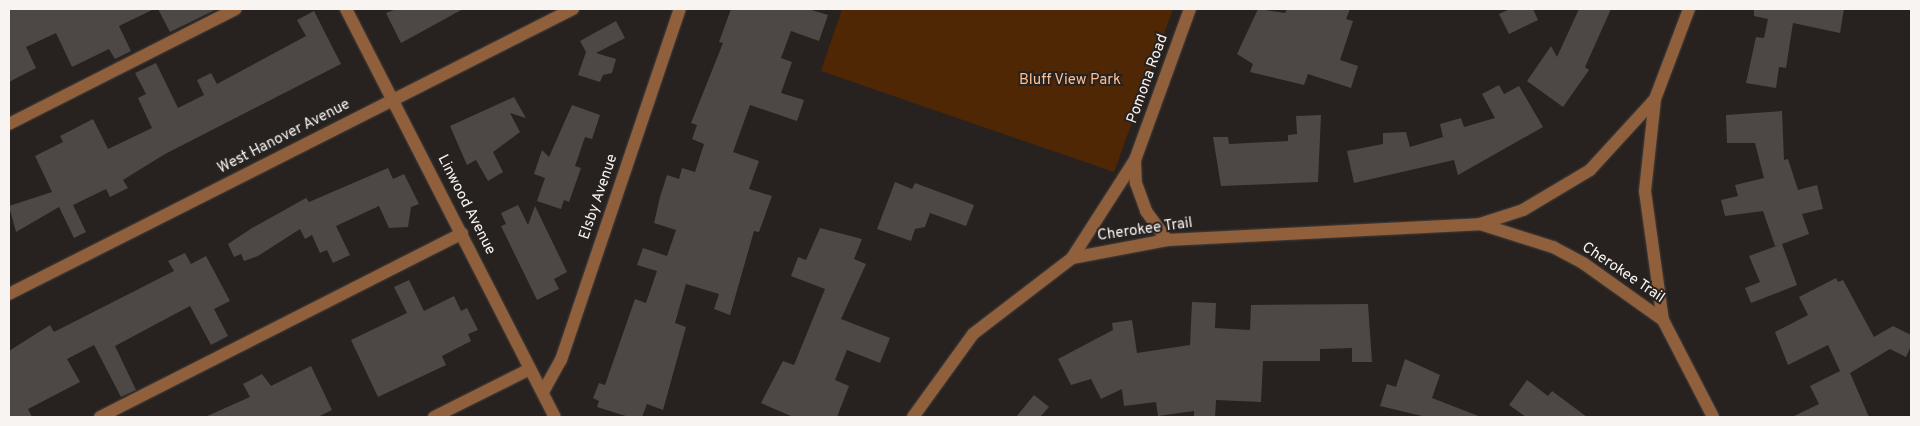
<!DOCTYPE html>
<html>
<head>
<meta charset="utf-8">
<style>
	body { margin:0 }
	#map { position:relative; width:1920px; height:426px; overflow:hidden; background:#27221f; font-family:Overpass,sans-serif }
	div>[style] { position:absolute }
	.green>* { inset:0; background:#502704 }
	.building>* { inset:0; background:#4d4845 }
	.roads { filter:drop-shadow(0 0 1px #443f3d) drop-shadow(0 0 1px #443f3d) }
	.minor>* { height:12px; margin:-6px; padding:0 6px; transform-origin:6px; border-radius:6px; background:#905f3c }
	span { translate:-50% -50%; white-space:nowrap; text-align:center; line-height:1.15; -webkit-text-stroke:4px #27221f; paint-order:stroke }
	.street-label { font-size:15px; color:#f7f4f2 }
	.park-label { font-size:15px; color:#fcbe94 }
	.frame { position:absolute; inset:0; border:10px solid #f7f4f2; pointer-events:none }
</style>
</head>
<body>
<div id="map">
	<div class="green">
		<div style="clip-path:polygon(842px 9px,1173px 9px,1114px 172px,821px 71px)"></div>
	</div>
	<div class="building">
		<div style="clip-path:polygon(9px 9px,154px 9px,119px 26px,131px 51px,115px 59px,109px 49px,72px 67px,56px 33px,26px 47px,36px 68px,9px 82px)"></div>
		<div style="clip-path:polygon(158px 9px,217px 9px,170px 32px)"></div>
		<div style="clip-path:polygon(396px 9px,463px 9px,401px 43px,386px 13px)"></div>
		<div style="clip-path:polygon(731px 9px,808px 9px,828px 15px,819px 41px,791px 31px,781px 58px,792px 62px,781px 93px,804px 100px,797px 121px,750px 105px,733px 152px,759px 161px,749px 189px,772px 196px,759px 232px,754px 231px,730px 315px,714px 309px,719px 294px,686px 284px,675px 323px,686px 327px,663px 410px,647px 404px,642px 417px,629px 417px,597px 407px,599px 401px,593px 398px,599px 383px,605px 385px,635px 299px,646px 303px,657px 271px,637px 265px,643px 248px,667px 256px,676px 230px,654px 223px,660px 197px,667px 175px,679px 179px,682px 168px,695px 172px,704px 144px,692px 139px,697px 125px,691px 123px,723px 43px,719px 42px)"></div>
		<div style="clip-path:polygon(1258px 9px,1285px 13px,1287px 9px,1350px 9px,1346px 19px,1353px 21px,1340px 60px,1358px 66px,1351px 88px,1308px 74px,1304px 85px,1250px 72px,1253px 64px,1237px 54px)"></div>
		<div style="clip-path:polygon(1510px 9px,1533px 9px,1538px 20px,1509px 34px,1499px 14px)"></div>
		<div style="clip-path:polygon(1579px 9px,1611px 9px,1585px 67px,1589px 70px,1563px 107px,1527px 81px,1551px 46px,1557px 57px)"></div>
		<div style="clip-path:polygon(1754px 9px,1844px 9px,1840px 33px,1793px 23px,1786px 68px,1779px 67px,1776px 88px,1746px 83px,1756px 37px,1764px 38px,1768px 19px,1754px 16px)"></div>
		<div style="clip-path:polygon(314px 11px,341px 64px,165px 154px,123px 180px,128px 188px,110px 197px,106px 189px,73px 205px,86px 232px,74px 238px,59px 207px,16px 232px,9px 206px,52px 192px,35px 156px,63px 142px,60px 136px,93px 119px,108px 149px,152px 128px,138px 98px,146px 94px,135px 73px,156px 63px,178px 108px,204px 95px,197px 80px,211px 73px,217px 84px,306px 36px,297px 20px)"></div>
		<div style="clip-path:polygon(616px 21px,625px 38px,596px 53px,616px 59px,612px 73px,603px 75px,600px 82px,578px 75px,586px 52px,580px 41px)"></div>
		<div style="clip-path:polygon(1499px 85px,1504px 94px,1519px 86px,1543px 127px,1458px 175px,1454px 160px,1354px 183px,1347px 151px,1383px 144px,1383px 133px,1406px 132px,1410px 147px,1443px 137px,1440px 124px,1461px 118px,1464px 127px,1495px 118px,1482px 94px)"></div>
		<div style="clip-path:polygon(514px 97px,526px 118px,510px 113px,520px 132px,493px 152px,503px 172px,488px 181px,476px 160px,467px 165px,450px 126px)"></div>
		<div style="clip-path:polygon(572px 105px,600px 115px,592px 139px,585px 137px,575px 166px,581px 168px,569px 202px,564px 200px,561px 209px,537px 201px,545px 178px,534px 174px,542px 150px,549px 157px)"></div>
		<div style="clip-path:polygon(1782px 111px,1784px 160px,1788px 159px,1798px 190px,1817px 185px,1823px 209px,1802px 214px,1809px 234px,1782px 244px,1797px 285px,1751px 303px,1745px 288px,1760px 282px,1749px 256px,1779px 245px,1775px 246px,1763px 211px,1725px 216px,1721px 200px,1738px 196px,1735px 185px,1764px 178px,1755px 143px,1727px 143px,1726px 115px)"></div>
		<div style="clip-path:polygon(1321px 115px,1318px 182px,1221px 186px,1213px 137px,1228px 137px,1229px 144px,1288px 141px,1288px 135px,1297px 134px,1296px 116px)"></div>
		<div style="clip-path:polygon(388px 168px,393px 179px,404px 174px,419px 204px,411px 207px,408px 227px,389px 228px,379px 206px,336px 226px,350px 255px,333px 263px,327px 250px,320px 253px,312px 235px,305px 239px,300px 229px,258px 256px,244px 261px,241px 254px,234px 257px,228px 244px,252px 228px,306px 198px,309px 202px)"></div>
		<div style="clip-path:polygon(895px 182px,912px 189px,915px 183px,974px 205px,966px 226px,930px 213px,925px 227px,915px 229px,911px 241px,877px 229px)"></div>
		<div style="clip-path:polygon(518px 205px,528px 225px,535px 206px,567px 272px,554px 279px,559px 289px,537px 300px,501px 226px,506px 224px,501px 213px)"></div>
		<div style="clip-path:polygon(820px 228px,862px 239px,854px 259px,866px 264px,841px 319px,890px 338px,880px 363px,847px 350px,835px 380px,849px 386px,837px 417px,793px 417px,761px 403px,783px 361px,794px 365px,825px 289px,791px 276px,798px 257px,806px 260px)"></div>
		<div style="clip-path:polygon(185px 253px,191px 264px,206px 256px,230px 301px,214px 309px,228px 336px,211px 345px,190px 306px,115px 346px,136px 390px,121px 397px,94px 345px,67px 359px,80px 382px,28px 409px,32px 417px,9px 417px,9px 351px,50px 325px,54px 332px,174px 271px,168px 261px)"></div>
		<div style="clip-path:polygon(1836px 278px,1838px 282px,1843px 280px,1874px 337px,1893px 326px,1911px 335px,1911px 346px,1906px 357px,1890px 349px,1850px 373px,1869px 417px,1792px 417px,1819px 404px,1810px 386px,1840px 371px,1828px 345px,1788px 365px,1775px 332px,1808px 315px,1799px 297px)"></div>
		<div style="clip-path:polygon(409px 280px,424px 311px,454px 296px,461px 311px,467px 308px,478px 330px,468px 334px,471px 341px,442px 356px,446px 365px,378px 397px,351px 340px,407px 313px,394px 287px)"></div>
		<div style="clip-path:polygon(1192px 302px,1216px 303px,1215px 328px,1250px 330px,1251px 305px,1368px 304px,1372px 362px,1352px 362px,1352px 348px,1320px 349px,1320px 361px,1263px 361px,1261px 402px,1216px 400px,1215px 417px,1194px 417px,1194px 411px,1158px 416px,1156px 402px,1124px 406px,1122px 389px,1101px 399px,1091px 379px,1071px 385px,1058px 359px,1113px 330px,1112px 323px,1132px 320px,1137px 353px,1190px 345px)"></div>
		<div style="clip-path:polygon(1405px 359px,1440px 375px,1432px 398px,1481px 417px,1426px 417px,1380px 406px,1387px 384px,1396px 387px)"></div>
		<div style="clip-path:polygon(311px 366px,332px 410px,318px 417px,205px 417px,250px 397px,243px 384px,262px 374px,271px 386px)"></div>
		<div style="clip-path:polygon(1527px 380px,1548px 396px,1552px 391px,1587px 417px,1526px 417px,1509px 405px)"></div>
		<div style="clip-path:polygon(1034px 395px,1049px 407px,1040px 417px,1016px 417px)"></div>
	</div>
	<div class="roads">
		<div class="minor">
			<div style="left:346px;top:9px;width:458px;rotate:62.9deg"></div>
			<div style="left:1689px;top:9px;width:96px;rotate:110.7deg"></div>
			<div style="left:1655px;top:99px;width:93px;rotate:96.2deg"></div>
			<div style="left:1645px;top:191px;width:130px;rotate:82.1deg"></div>
			<div style="left:1663px;top:320px;width:109px;rotate:62.7deg"></div>
			<div style="left:9px;top:124px;width:254px;rotate:-26.9deg"></div>
			<div style="left:1135px;top:160px;width:23px;rotate:88deg"></div>
			<div style="left:1136px;top:183px;width:30px;rotate:70deg"></div>
			<div style="left:1146px;top:211px;width:36px;rotate:54deg"></div>
			<div style="left:1480px;top:224px;width:77px;rotate:17.5deg"></div>
			<div style="left:1553px;top:247px;width:34px;rotate:28deg"></div>
			<div style="left:1583px;top:263px;width:98px;rotate:35.5deg"></div>
			<div style="left:1072px;top:258px;width:117px;rotate:-57.3deg"></div>
			<div style="left:1135px;top:160px;width:161px;rotate:-70deg"></div>
			<div style="left:9px;top:294px;width:632px;rotate:-26.81deg"></div>
			<div style="left:543px;top:392px;width:37px;rotate:-61deg"></div>
			<div style="left:561px;top:360px;width:371px;rotate:-71.3deg"></div>
			<div style="left:100px;top:417px;width:406px;rotate:-26.9deg"></div>
			<div style="left:434px;top:417px;width:107px;rotate:-26.6deg"></div>
			<div style="left:913px;top:417px;width:102px;rotate:-54.1deg"></div>
			<div style="left:973px;top:334px;width:125px;rotate:-37.5deg"></div>
			<div style="left:1072px;top:258px;width:97px;rotate:-10.7deg"></div>
			<div style="left:1167px;top:240px;width:313px;rotate:-2.9deg"></div>
			<div style="left:1480px;top:224px;width:45px;rotate:-18deg"></div>
			<div style="left:1523px;top:210px;width:78px;rotate:-30.8deg"></div>
			<div style="left:1590px;top:170px;width:96px;rotate:-47.5deg"></div>
		</div>
	</div>
	<div class="street-label">
		<span style="left:1148px;top:79px;rotate:-70deg">Pomona Road</span>
		<span style="left:284px;top:137px;rotate:-27deg">West Hanover Avenue</span>
		<span style="left:599px;top:197px;rotate:-71deg">Elsby Avenue</span>
		<span style="left:466px;top:205px;rotate:63deg">Linwood Avenue</span>
		<span style="left:1145px;top:230px;rotate:-8deg">Cherokee Trail</span>
		<span style="left:1623px;top:273px;rotate:34deg">Cherokee Trail</span>
	</div>
	<div class="park-label">
		<span style="left:1070px;top:81px">Bluff View Park</span>
	</div>
	<div class="frame"></div>
</div>
</body>
</html>
